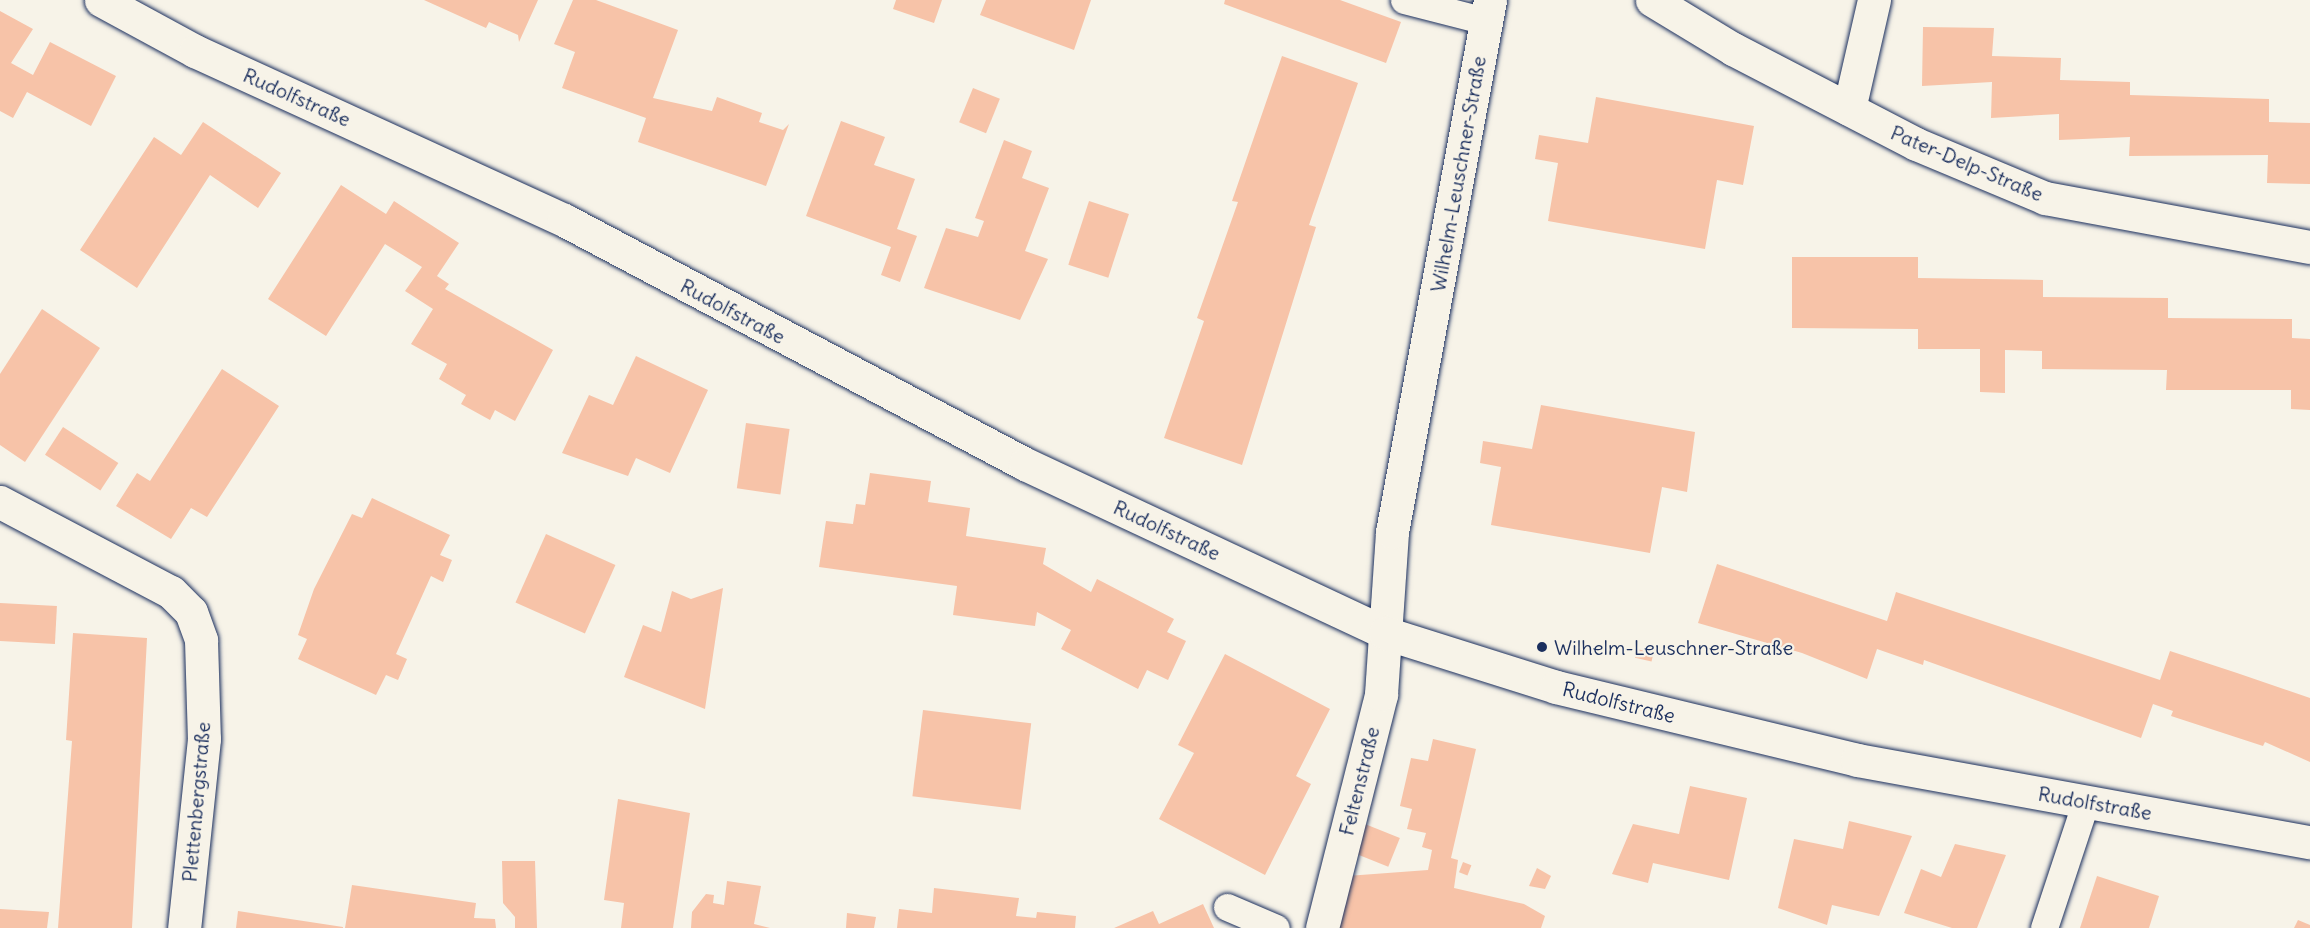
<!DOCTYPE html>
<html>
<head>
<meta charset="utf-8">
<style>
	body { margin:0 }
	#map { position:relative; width:2310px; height:928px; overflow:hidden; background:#f7f3e8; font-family:Delius,sans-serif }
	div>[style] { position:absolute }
	.building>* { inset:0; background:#f7c3a8; transform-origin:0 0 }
	.roads { filter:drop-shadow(0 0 2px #1b2f5e) drop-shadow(0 0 2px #1b2f5e) }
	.lane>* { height:27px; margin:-13.5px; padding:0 13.5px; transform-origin:13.5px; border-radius:13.5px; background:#f7f3e8 }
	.street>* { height:33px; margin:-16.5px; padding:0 16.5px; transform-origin:16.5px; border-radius:16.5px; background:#f7f3e8 }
	.secondary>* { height:33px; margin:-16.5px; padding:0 16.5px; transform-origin:16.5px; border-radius:16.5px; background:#f7f3e8 }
	.dots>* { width:16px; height:16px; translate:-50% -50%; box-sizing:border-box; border:3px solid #f7f3e8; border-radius:50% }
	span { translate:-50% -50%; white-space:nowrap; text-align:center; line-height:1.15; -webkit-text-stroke:4.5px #f7f3e8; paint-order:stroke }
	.street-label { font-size:20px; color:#1b2f5e }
	.poi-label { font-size:20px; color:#1b2f5e }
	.left { translate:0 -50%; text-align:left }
</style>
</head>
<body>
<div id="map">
	<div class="building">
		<div style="clip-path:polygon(424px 0,538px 0,519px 42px,518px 35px,489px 22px,486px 28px)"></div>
		<div style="clip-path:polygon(573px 0,596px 0,678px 30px,653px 98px,712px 111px,717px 97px,762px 113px,759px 122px,783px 130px,789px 124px,766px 186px,638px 142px,646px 118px,562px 88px,575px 52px,554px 44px)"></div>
		<div style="clip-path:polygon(896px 0,942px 0,934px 23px,893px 9px)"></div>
		<div style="clip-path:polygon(986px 0,1091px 0,1074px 50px,980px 15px)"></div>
		<div style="clip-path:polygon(1225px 0,1340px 0,1401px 22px,1386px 63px,1224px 4px)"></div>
		<div style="clip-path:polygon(0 11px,33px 29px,11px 63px,33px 75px,50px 42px,116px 76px,91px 126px,27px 92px,13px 118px,0 111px)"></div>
		<div style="clip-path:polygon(1923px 27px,1994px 28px,1992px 56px,2061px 58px,2060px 80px,2130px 82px,2130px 95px,2269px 99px,2269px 122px,2310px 123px,2310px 184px,2267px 183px,2268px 155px,2129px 156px,2130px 137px,2059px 140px,2059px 114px,1991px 118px,1992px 82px,1922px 86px)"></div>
		<div style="clip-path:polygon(1282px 56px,1358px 83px,1309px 225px,1316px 227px,1242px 465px,1164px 438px,1204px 321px,1197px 318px,1238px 202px,1232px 201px)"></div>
		<div style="left:973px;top:88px;width:29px;height:37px;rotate:22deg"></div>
		<div style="clip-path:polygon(1596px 97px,1754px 126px,1743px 185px,1717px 180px,1705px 249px,1548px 221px,1558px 163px,1535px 159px,1539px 135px,1588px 143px)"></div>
		<div style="clip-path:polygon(841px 121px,885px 137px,874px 165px,915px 179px,897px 229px,917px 236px,900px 282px,881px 275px,891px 247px,806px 216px)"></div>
		<div style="clip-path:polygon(203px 122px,281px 173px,258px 208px,210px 175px,137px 288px,80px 250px,154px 137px,181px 155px)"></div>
		<div style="clip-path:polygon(1004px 140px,1032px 151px,1022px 178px,1049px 188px,1025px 251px,1048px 259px,1020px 320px,924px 288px,946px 228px,978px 237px,984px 221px,975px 218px)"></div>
		<div style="clip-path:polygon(341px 185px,386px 214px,394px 201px,459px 243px,437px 276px,449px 284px,445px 289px,553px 350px,515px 421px,495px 410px,490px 420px,461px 404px,466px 395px,439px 379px,447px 364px,411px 344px,433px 309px,405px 291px,422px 267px,385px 244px,326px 336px,268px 299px)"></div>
		<div style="left:1089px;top:201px;width:42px;height:67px;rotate:18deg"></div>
		<div style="clip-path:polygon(1792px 257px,1918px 257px,1918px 278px,2043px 280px,2043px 297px,2168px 298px,2168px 318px,2292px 319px,2292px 338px,2310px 339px,2310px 410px,2291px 409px,2291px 390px,2166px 390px,2167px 370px,2042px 369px,2042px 351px,2005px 350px,2005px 393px,1980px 392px,1980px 349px,1918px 349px,1918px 329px,1792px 328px)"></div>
		<div style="clip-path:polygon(42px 309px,100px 348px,25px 462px,0 445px,0 374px)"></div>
		<div style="clip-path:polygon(636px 356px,708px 390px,670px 473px,636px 458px,628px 476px,562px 453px,589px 395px,613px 405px)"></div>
		<div style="clip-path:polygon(222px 369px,279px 406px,207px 517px,191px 508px,171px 539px,116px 506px,137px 473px,150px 481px)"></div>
		<div style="clip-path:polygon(1541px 405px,1695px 432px,1687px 492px,1662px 487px,1650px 553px,1491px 525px,1501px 467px,1480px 463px,1483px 441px,1532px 449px)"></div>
		<div style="left:746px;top:423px;width:44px;height:66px;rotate:8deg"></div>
		<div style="left:63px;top:427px;width:66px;height:33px;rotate:33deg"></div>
		<div style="clip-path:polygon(870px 473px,931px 481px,928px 502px,970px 508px,966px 536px,1046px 548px,1043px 564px,1091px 592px,1097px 579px,1174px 619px,1167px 632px,1186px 641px,1168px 680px,1147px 670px,1138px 689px,1061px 649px,1071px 630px,1037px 612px,1035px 626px,953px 615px,957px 586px,819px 567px,826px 521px,853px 524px,856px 504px,865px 505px)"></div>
		<div style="clip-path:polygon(372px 498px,450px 535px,440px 555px,452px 560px,443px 582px,431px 576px,396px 654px,407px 659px,398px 680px,386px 675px,376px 695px,298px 659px,307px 639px,298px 635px,314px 589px,352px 514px,362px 518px)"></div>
		<div style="left:546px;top:534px;width:76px;height:75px;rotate:24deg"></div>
		<div style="clip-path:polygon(1717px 564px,1887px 621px,1896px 592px,2160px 680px,2170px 651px,2237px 673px,2310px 698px,2310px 762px,2265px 742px,2263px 746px,2171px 716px,2173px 711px,2153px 704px,2141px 738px,1924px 660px,1923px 665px,1877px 649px,1867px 679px,1802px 653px,1698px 623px)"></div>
		<div style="clip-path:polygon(723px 588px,705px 709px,624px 677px,643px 625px,661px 632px,672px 591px,691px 599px)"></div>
		<div style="left:0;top:603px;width:57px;height:38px;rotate:3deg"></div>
		<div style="clip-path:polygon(73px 633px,147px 638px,132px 928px,58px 928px,72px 741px,66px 740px)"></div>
		<div style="left:1637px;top:649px;width:17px;height:9px;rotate:13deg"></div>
		<div style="clip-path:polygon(1225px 654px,1330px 709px,1296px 776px,1311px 784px,1265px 875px,1159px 819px,1194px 753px,1178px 745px)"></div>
		<div style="left:923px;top:710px;width:109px;height:87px;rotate:7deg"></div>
		<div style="clip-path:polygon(1433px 739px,1476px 749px,1451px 858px,1458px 860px,1454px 888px,1524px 904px,1545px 916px,1541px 928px,1335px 928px,1347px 876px,1428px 870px,1432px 850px,1422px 847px,1426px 833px,1407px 829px,1412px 809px,1400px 806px,1411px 758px,1428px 761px)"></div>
		<div style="clip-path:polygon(1690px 786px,1747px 798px,1729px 880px,1653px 863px,1648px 883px,1612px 874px,1633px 824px,1679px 834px)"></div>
		<div style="clip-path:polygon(618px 799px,690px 813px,673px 928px,621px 928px,624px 903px,604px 900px)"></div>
		<div style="clip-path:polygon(1849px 821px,1912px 836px,1879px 916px,1832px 905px,1827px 925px,1778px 908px,1794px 839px,1843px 849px)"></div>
		<div style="left:1360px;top:822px;width:43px;height:31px;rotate:22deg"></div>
		<div style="clip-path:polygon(1955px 844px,2006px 855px,1977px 928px,1952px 928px,1904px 913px,1921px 869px,1941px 877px)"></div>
		<div style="clip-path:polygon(502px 861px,535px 861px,537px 928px,515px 928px,515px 917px,503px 903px)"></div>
		<div style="left:1463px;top:862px;width:9px;height:11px;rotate:21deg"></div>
		<div style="clip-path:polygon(1537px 868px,1551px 876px,1545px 889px,1529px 886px)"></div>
		<div style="clip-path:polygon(2097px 876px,2159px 896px,2149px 928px,2080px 928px)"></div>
		<div style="clip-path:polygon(727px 881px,761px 886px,754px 924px,770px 928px,691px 928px,692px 912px,706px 894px,714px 895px,713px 903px,724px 905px)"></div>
		<div style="clip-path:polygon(352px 885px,476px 903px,474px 918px,495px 919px,496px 928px,345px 928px)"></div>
		<div style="clip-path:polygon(934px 888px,1019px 898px,1016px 916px,1036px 918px,1037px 912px,1076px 916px,1075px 928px,897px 928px,899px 909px,932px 913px)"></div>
		<div style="clip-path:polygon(1203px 904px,1214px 928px,1114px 928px,1153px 911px,1159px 924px)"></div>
		<div style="clip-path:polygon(0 909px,49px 912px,47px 928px,0 928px)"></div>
		<div style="clip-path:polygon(238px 911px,343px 927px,343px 928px,236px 928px)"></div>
		<div style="clip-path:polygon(847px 913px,876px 917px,874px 928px,846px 928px)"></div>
		<div style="clip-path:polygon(2298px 920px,2310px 925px,2310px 928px,2294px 928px)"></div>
	</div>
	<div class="roads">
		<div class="lane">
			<div style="left:1404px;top:0;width:85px;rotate:14.4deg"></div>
			<div style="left:1227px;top:907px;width:53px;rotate:23.2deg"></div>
			<div style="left:2044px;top:928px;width:134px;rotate:-71.7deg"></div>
		</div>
		<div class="street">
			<div style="left:1652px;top:0;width:95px;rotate:31.2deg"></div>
			<div style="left:1733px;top:49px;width:206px;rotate:27.4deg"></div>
			<div style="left:1916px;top:144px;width:140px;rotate:22.7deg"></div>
			<div style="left:2045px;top:198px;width:269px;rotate:10.5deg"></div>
			<div style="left:1849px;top:109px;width:112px;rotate:-77.1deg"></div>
			<div style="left:0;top:502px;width:193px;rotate:27.8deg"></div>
			<div style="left:171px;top:592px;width:28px;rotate:45deg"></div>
			<div style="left:191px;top:612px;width:30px;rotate:70deg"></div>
			<div style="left:201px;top:640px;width:99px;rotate:88.3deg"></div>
			<div style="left:204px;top:739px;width:190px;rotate:96deg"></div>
			<div style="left:1322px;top:928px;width:241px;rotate:-75.8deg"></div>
			<div style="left:1381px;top:694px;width:162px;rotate:-86.1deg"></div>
			<div style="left:1392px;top:532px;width:541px;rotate:-79.56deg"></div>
		</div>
		<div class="secondary">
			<div style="left:101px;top:0;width:107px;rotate:28.5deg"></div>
			<div style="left:195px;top:51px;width:406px;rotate:24.6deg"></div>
			<div style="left:564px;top:220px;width:522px;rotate:27.89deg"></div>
			<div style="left:1025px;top:464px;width:398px;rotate:25.1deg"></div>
			<div style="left:1385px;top:633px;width:179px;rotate:17.5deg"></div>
			<div style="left:1556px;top:687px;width:310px;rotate:13.6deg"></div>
			<div style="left:1857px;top:760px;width:460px;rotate:10.3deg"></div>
		</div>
	</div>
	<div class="dots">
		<div style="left:1542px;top:647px;background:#1b2f5e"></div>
	</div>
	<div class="street-label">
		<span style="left:297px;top:97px;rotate:24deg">Rudolfstraße</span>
		<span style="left:1967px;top:163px;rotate:23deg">Pater-Delp-Straße</span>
		<span style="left:1458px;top:174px;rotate:-80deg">Wilhelm-Leuschner-Straße</span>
		<span style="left:733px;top:311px;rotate:28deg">Rudolfstraße</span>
		<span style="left:1167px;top:530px;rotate:25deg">Rudolfstraße</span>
		<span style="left:1619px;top:702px;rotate:14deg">Rudolfstraße</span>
		<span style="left:1359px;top:781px;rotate:-76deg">Feltenstraße</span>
		<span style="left:196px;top:802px;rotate:-85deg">Plettenbergstraße</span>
		<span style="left:2095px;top:803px;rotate:10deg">Rudolfstraße</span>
	</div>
	<div class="poi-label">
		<span class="left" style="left:1554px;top:647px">Wilhelm-Leuschner-Straße</span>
	</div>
</div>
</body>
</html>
